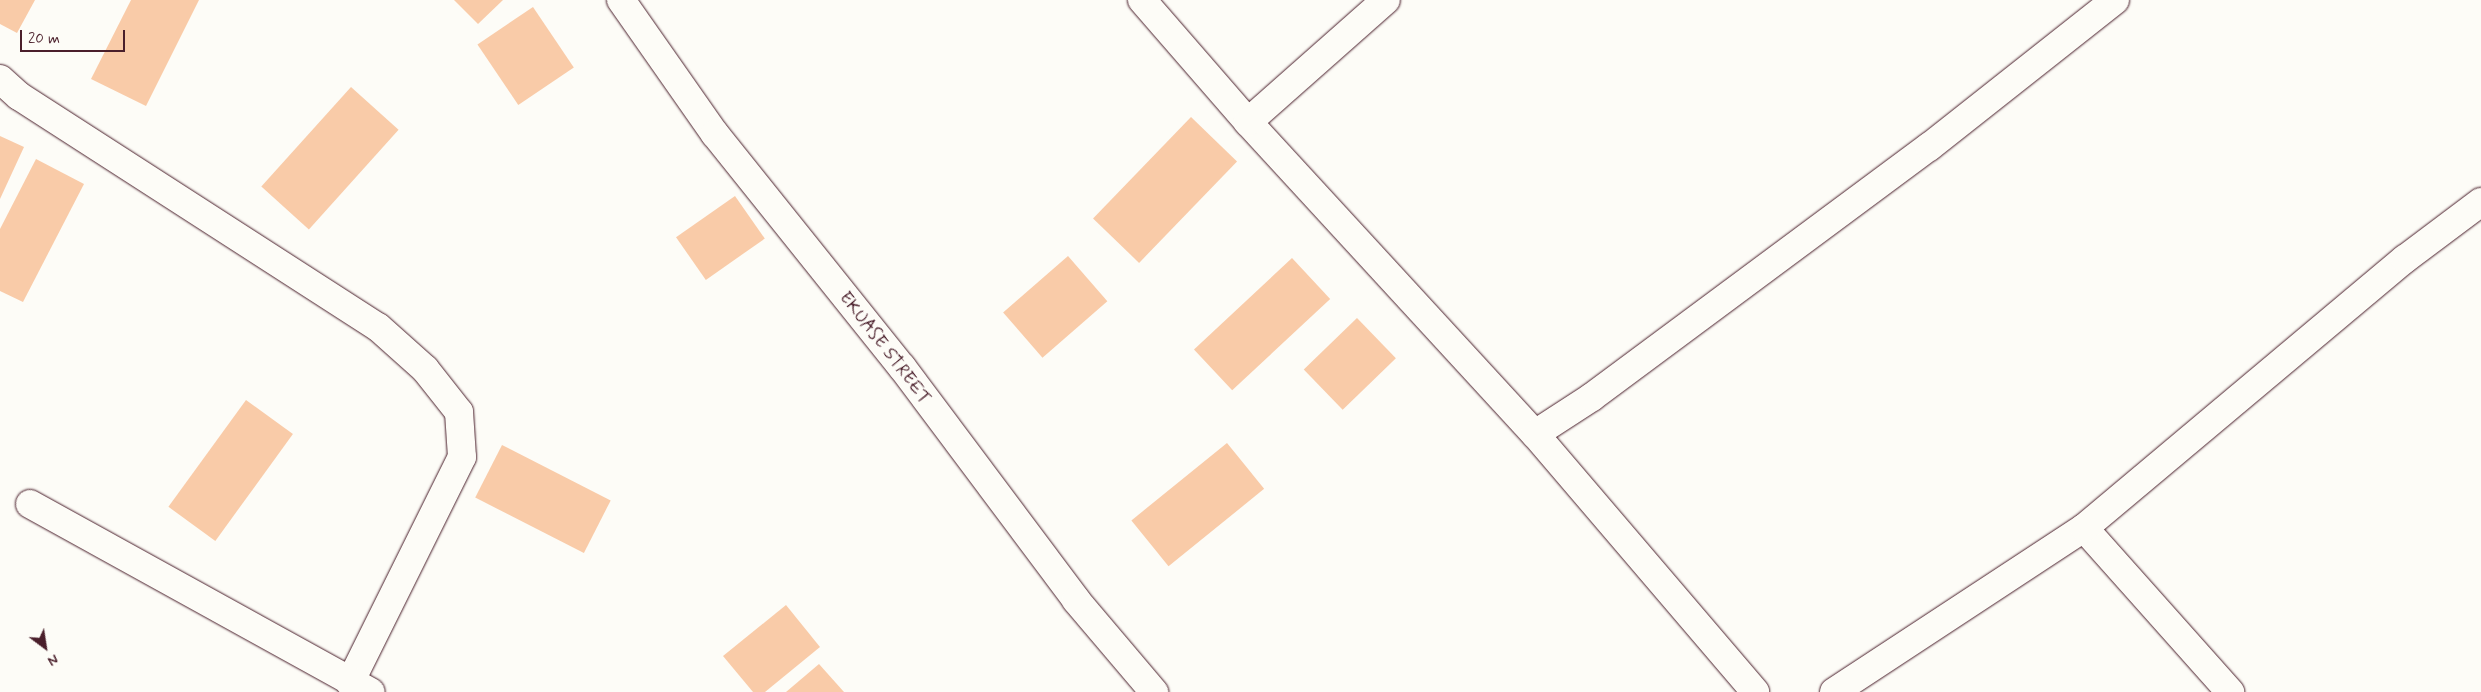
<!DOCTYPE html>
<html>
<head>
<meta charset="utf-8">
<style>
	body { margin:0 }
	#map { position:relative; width:2481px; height:692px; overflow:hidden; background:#fdfcf7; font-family:Mynerve,sans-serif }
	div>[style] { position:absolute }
	.building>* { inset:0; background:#f9cba8; transform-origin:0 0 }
	.roads { filter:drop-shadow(0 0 1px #4a1f2b) drop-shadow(0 0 1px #4a1f2b) }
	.minor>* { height:28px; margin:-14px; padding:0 14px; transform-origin:14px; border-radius:14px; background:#fdfcf7 }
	span { translate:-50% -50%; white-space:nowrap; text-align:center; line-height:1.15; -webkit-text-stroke:4px #fdfcf7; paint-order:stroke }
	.street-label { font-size:18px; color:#4a1f2b }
	.north { position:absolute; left:20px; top:622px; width:50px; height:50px; -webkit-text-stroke:4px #fdfcf7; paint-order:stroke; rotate:149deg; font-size:14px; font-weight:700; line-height:20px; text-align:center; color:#4a1f2b }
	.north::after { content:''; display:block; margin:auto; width:18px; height:22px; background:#4a1f2b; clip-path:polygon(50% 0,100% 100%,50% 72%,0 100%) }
	.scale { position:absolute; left:20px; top:30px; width:105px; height:22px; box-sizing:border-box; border:2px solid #4a1f2b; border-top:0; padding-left:6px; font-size:15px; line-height:18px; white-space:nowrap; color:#4a1f2b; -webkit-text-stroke:4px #fdfcf7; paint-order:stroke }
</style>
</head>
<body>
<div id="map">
	<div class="building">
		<div style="clip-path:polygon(0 0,35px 0,17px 33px,0 24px)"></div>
		<div style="clip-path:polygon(131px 0,199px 0,146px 106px,91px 79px)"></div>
		<div style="clip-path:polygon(454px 0,503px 0,478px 24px)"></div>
		<div style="left:533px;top:7px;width:73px;height:67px;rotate:56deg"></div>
		<div style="left:351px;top:87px;width:64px;height:134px;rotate:42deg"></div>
		<div style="left:1191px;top:117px;width:64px;height:141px;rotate:44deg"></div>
		<div style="clip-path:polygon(0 136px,24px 147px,0 199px)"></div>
		<div style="clip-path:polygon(36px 159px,84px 184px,23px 302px,0 291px,0 229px)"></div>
		<div style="left:735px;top:196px;width:52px;height:72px;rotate:55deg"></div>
		<div style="left:1068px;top:256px;width:60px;height:86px;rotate:49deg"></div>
		<div style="left:1292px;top:258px;width:56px;height:134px;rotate:47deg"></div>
		<div style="left:1357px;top:318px;width:56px;height:74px;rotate:46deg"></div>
		<div style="left:246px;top:400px;width:58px;height:132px;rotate:36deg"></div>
		<div style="left:1227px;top:443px;width:59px;height:123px;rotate:51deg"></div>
		<div style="left:502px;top:445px;width:122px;height:59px;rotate:27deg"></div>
		<div style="clip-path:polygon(786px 605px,820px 647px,765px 692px,753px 692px,723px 656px)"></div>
		<div style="clip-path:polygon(819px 664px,844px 692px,786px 692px)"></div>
	</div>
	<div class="roads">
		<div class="minor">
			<div style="left:621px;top:0;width:164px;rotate:55deg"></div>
			<div style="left:715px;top:134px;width:299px;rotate:51.3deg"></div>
			<div style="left:902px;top:367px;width:291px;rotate:53.2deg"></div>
			<div style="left:1076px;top:600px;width:121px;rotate:49.7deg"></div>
			<div style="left:1142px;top:0;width:162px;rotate:49deg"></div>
			<div style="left:1248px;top:122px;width:424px;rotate:47.4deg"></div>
			<div style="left:1535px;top:434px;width:339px;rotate:49.5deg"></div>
			<div style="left:0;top:79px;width:25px;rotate:42deg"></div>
			<div style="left:19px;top:96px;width:427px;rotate:32.8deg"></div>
			<div style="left:378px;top:327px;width:63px;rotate:41.8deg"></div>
			<div style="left:425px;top:369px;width:55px;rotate:51.7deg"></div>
			<div style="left:459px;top:412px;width:45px;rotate:86.2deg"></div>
			<div style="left:462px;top:457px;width:252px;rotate:116.4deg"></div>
			<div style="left:1248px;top:122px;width:184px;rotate:-41.5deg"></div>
			<div style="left:1535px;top:434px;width:68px;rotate:-33deg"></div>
			<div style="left:1592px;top:397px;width:420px;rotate:-36.6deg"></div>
			<div style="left:1929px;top:147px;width:237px;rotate:-38.3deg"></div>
			<div style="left:30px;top:504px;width:389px;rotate:28.9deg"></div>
			<div style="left:2084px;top:528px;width:220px;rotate:48.3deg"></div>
			<div style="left:1834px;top:692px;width:299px;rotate:-33.3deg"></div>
			<div style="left:2084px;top:528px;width:419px;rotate:-40deg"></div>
			<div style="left:2405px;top:259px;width:95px;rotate:-36.9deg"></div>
		</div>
	</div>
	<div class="street-label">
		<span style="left:885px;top:348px;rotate:52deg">EKUASE STREET</span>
	</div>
	<div class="north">N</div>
	<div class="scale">20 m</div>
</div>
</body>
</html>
